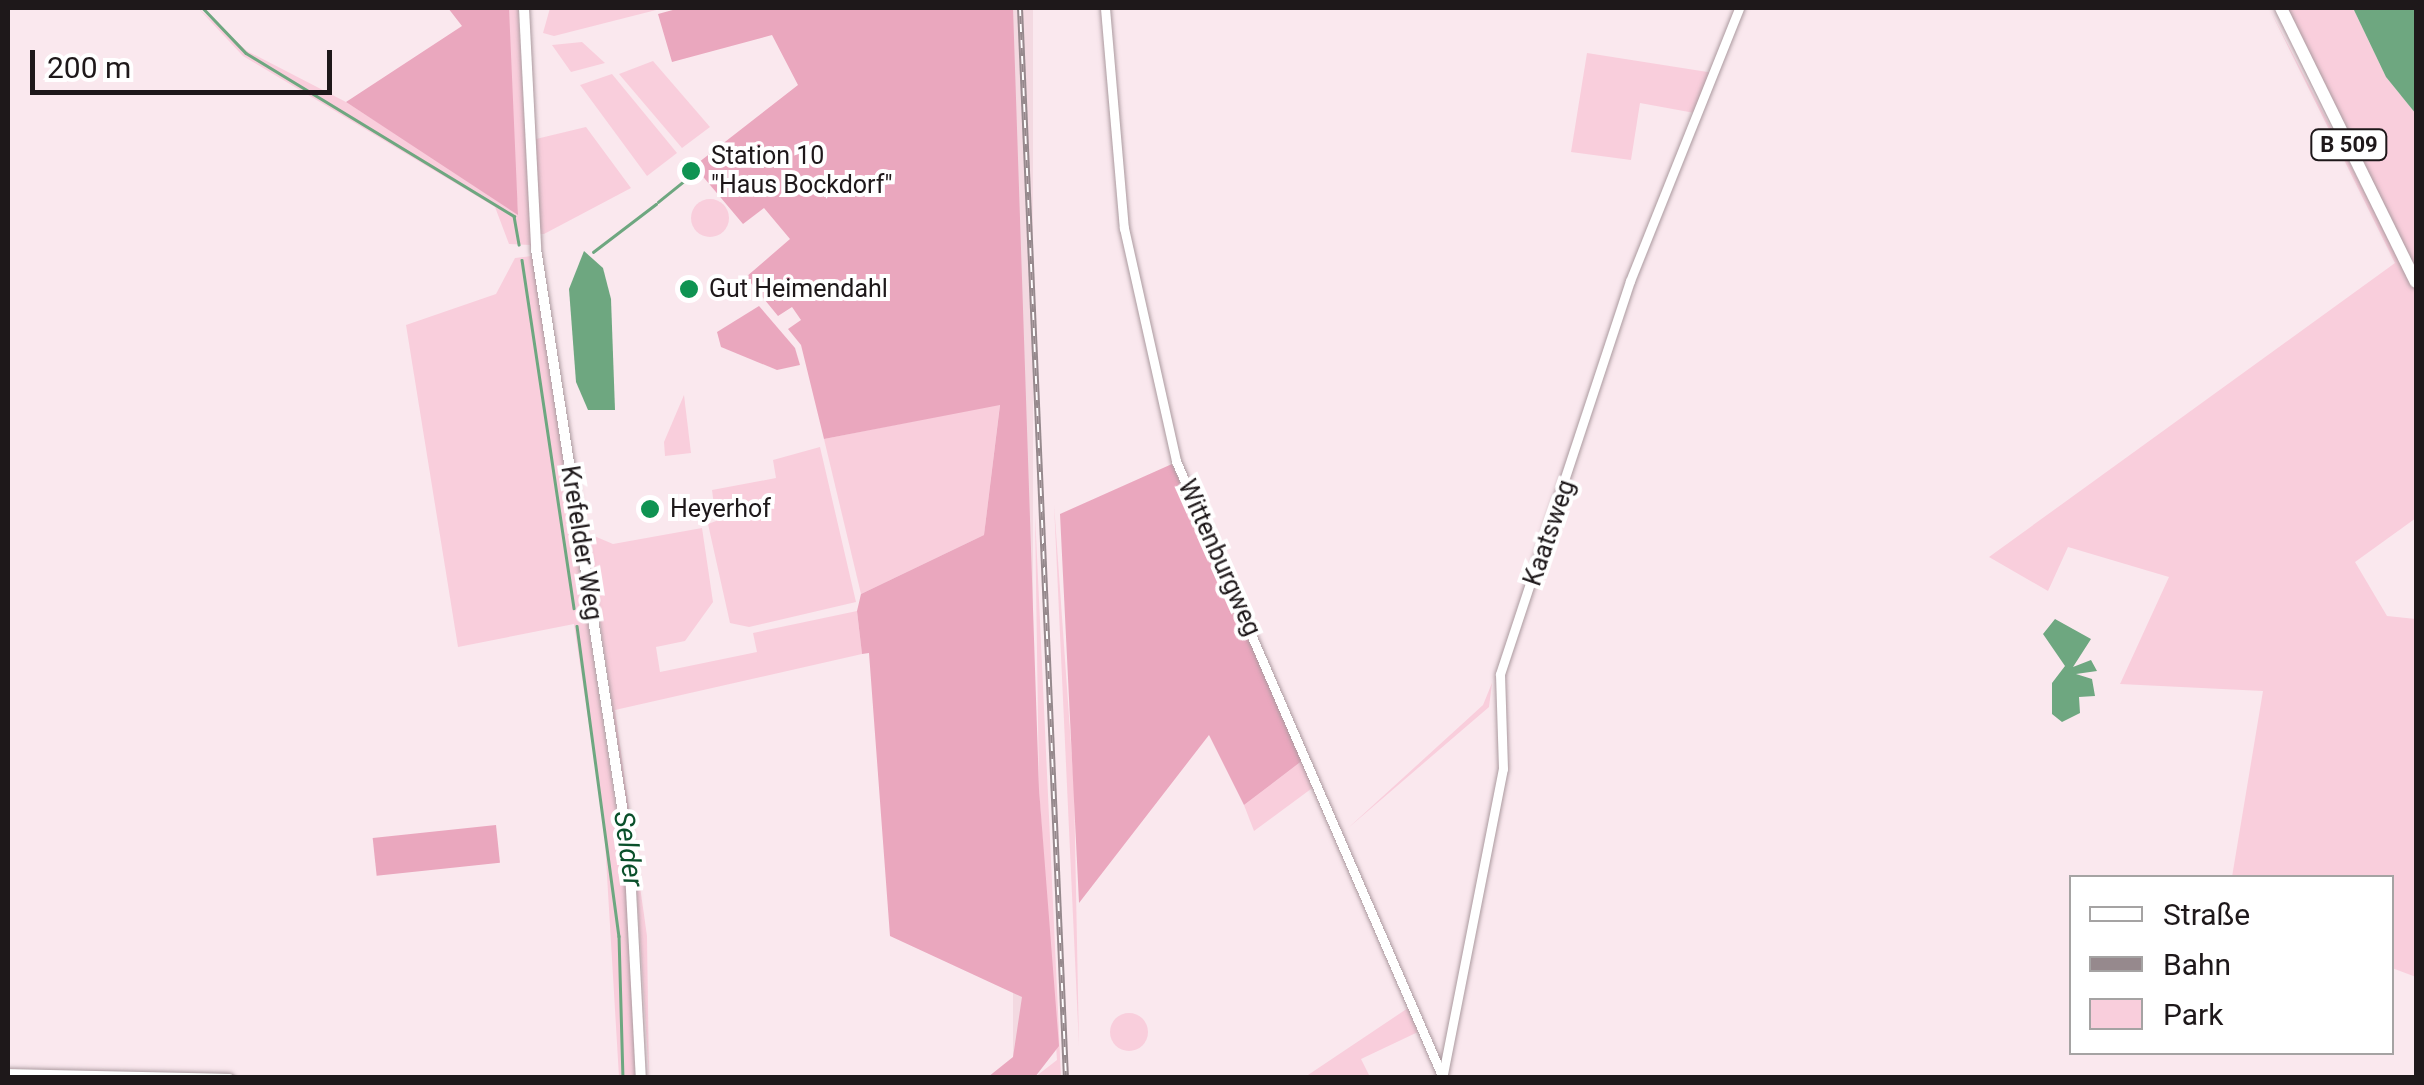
<!DOCTYPE html>
<html>
<head>
<meta charset="utf-8">
<style>
	body { margin:0 }
	#map { position:relative; width:2424px; height:1085px; overflow:hidden; background:#fae8ee; font-family:Roboto,sans-serif }
	div>[style] { position:absolute }
	.built>* { inset:0; background:#f3d9e1; transform-origin:0 0 }
	.green>* { inset:0; background:#f9cedc }
	.round { border-radius:50% }
	.forest>* { inset:0; background:#eaa7be; transform-origin:0 0 }
	.water>* { inset:0; background:#6ea780 }
	.stream>* { height:2.5px; margin:-1.25px; padding:0 1.25px; transform-origin:1.25px; border-radius:1.25px; background:#6ea780 }
	.roads { filter:drop-shadow(0 0 2px #ab9a9f) drop-shadow(0 0 2px #ab9a9f) }
	.minor>* { height:9px; margin:-4.5px; padding:0 4.5px; transform-origin:4.5px; border-radius:4.5px; background:#fff }
	.tertiary>* { height:10px; margin:-5px; padding:0 5px; transform-origin:5px; border-radius:5px; background:#fff }
	.primary>* { height:12px; margin:-6px; padding:0 6px; transform-origin:6px; border-radius:6px; background:#fff }
	.rail>* { height:6px; margin-top:-3px; transform-origin:0; background:repeating-linear-gradient(90deg,#fff 0 8px,#96898d 0 16px); box-sizing:border-box; border-block:2px solid #96898d }
	.dots>* { width:28px; height:28px; translate:-50% -50%; box-sizing:border-box; border:5px solid #fff; border-radius:50% }
	span { translate:-50% -50%; white-space:nowrap; text-align:center; line-height:1.15; -webkit-text-stroke:8px #fff; paint-order:stroke }
	.shield-label span { padding:2px 8px; background:#fff; border:2px solid; border-radius:8px; -webkit-text-stroke-width:0 }
	.shield-label { font-size:22px; color:#1e181a; font-weight:700 }
	.poi-label { font-size:25px; color:#1e181a }
	.left { translate:0 -50%; text-align:left }
	.street-label { font-size:25px; color:#1e181a }
	.water-label { font-size:28px; color:#0a502b; font-style:italic }
	.frame { position:absolute; inset:0; border:10px solid #1e181a; pointer-events:none }
	.legend { position:absolute; left:2069px; top:875px; width:325px; height:180px; box-sizing:border-box; background:#fff; border:2px solid #a5a3a3; margin:0; padding:12px 18px; list-style:none; font-size:30px; color:#1e181a }
	.legend li { display:flex; align-items:center; gap:20px; height:50px }
	.legend b { width:50px; border:2px solid #a5a3a3 }
	.scale { position:absolute; left:30px; top:50px; width:302px; height:45px; box-sizing:border-box; border:5px solid #1e181a; border-top:0; padding-left:12px; font-size:30px; line-height:35px; white-space:nowrap; color:#1e181a; -webkit-text-stroke:8px #fff; paint-order:stroke }
</style>
</head>
<body>
<div id="map">
	<div class="built">
		<div style="left:1013px;top:8px;width:20px;height:1070px"></div>
	</div>
	<div class="green">
		<div style="clip-path:polygon(198px 8px,247px 51px,346px 102px,518px 213px,509px 79px,509px 8px,518px 8px,531px 245px,509px 244px,495px 207px,243px 56px)"></div>
		<div style="clip-path:polygon(529px 8px,536px 139px,586px 127px,631px 188px,544px 234px,540px 234px)"></div>
		<div style="clip-path:polygon(550px 8px,664px 8px,554px 36px,543px 33px)"></div>
		<div style="clip-path:polygon(2269px 8px,2416px 292px,2416px 518px,2355px 562px,2387px 616px,2416px 619px,2416px 977px,2392px 968px,2392px 878px,2232px 877px,2263px 691px,2120px 684px,2169px 577px,2068px 547px,2048px 591px,1989px 557px,2395px 263px)"></div>
		<div style="clip-path:polygon(2286px 8px,2353px 8px,2386px 77px,2416px 114px,2416px 272px)"></div>
		<div style="clip-path:polygon(582px 42px,605px 63px,571px 72px,552px 45px)"></div>
		<div style="clip-path:polygon(1587px 53px,1714px 73px,1700px 114px,1640px 103px,1631px 160px,1571px 152px)"></div>
		<div style="clip-path:polygon(653px 61px,710px 127px,682px 148px,619px 74px)"></div>
		<div style="clip-path:polygon(612px 74px,677px 153px,647px 176px,580px 85px)"></div>
		<div class="round" style="left:691px;top:199px;width:38px;height:38px"></div>
		<div style="clip-path:polygon(532px 256px,627px 881px,635px 1077px,619px 1077px,604px 825px,574px 624px,458px 647px,406px 325px,496px 294px,515px 258px)"></div>
		<div style="clip-path:polygon(547px 258px,587px 533px,613px 544px,702px 528px,713px 602px,685px 641px,656px 647px,660px 672px,757px 652px,753px 633px,857px 611px,862px 654px,615px 710px,647px 936px,649px 1077px,635px 862px)"></div>
		<div style="clip-path:polygon(684px 395px,691px 453px,665px 456px,664px 442px)"></div>
		<div style="clip-path:polygon(1000px 404px,984px 535px,861px 594px,824px 439px)"></div>
		<div style="clip-path:polygon(820px 447px,856px 602px,749px 627px,730px 623px,708px 524px,716px 521px,712px 490px,776px 478px,773px 460px)"></div>
		<div style="clip-path:polygon(1054px 504px,1074px 787px,1079px 1046px)"></div>
		<div style="clip-path:polygon(1035px 513px,1061px 1077px,1035px 1077px,1057px 1060px,1039px 789px)"></div>
		<div style="clip-path:polygon(1492px 683px,1489px 707px,1347px 829px,1483px 705px)"></div>
		<div style="clip-path:polygon(1303px 760px,1315px 786px,1254px 831px,1244px 805px)"></div>
		<div style="clip-path:polygon(1408px 1008px,1418px 1032px,1361px 1059px,1370px 1077px,1305px 1077px)"></div>
		<div class="round" style="left:1110px;top:1013px;width:38px;height:38px"></div>
	</div>
	<div class="forest">
		<div style="clip-path:polygon(448px 8px,509px 8px,518px 215px,346px 102px,462px 26px)"></div>
		<div style="clip-path:polygon(680px 8px,1013px 8px,1039px 789px,1059px 1046px,1035px 1077px,988px 1077px,1013px 1057px,1022px 997px,890px 936px,869px 653px,862px 654px,857px 611px,861px 594px,984px 535px,1000px 405px,824px 439px,801px 345px,788px 329px,801px 320px,792px 307px,778px 316px,746px 277px,790px 239px,764px 208px,743px 224px,694px 166px,798px 85px,772px 35px,672px 62px,658px 14px)"></div>
		<div style="clip-path:polygon(759px 306px,795px 348px,800px 365px,777px 370px,721px 347px,717px 332px)"></div>
		<div style="clip-path:polygon(1172px 464px,1303px 760px,1244px 805px,1209px 735px,1079px 903px,1060px 514px)"></div>
		<div style="left:496px;top:825px;width:38px;height:124px;rotate:84deg"></div>
	</div>
	<div class="water">
		<div style="clip-path:polygon(2353px 8px,2416px 8px,2416px 114px,2386px 77px)"></div>
		<div style="clip-path:polygon(584px 251px,603px 268px,611px 299px,615px 410px,588px 410px,576px 382px,569px 289px)"></div>
		<div style="clip-path:polygon(2055px 619px,2091px 639px,2073px 667px,2091px 660px,2097px 671px,2076px 674px,2092px 679px,2095px 696px,2079px 697px,2080px 713px,2062px 722px,2052px 714px,2052px 683px,2065px 666px,2043px 634px)"></div>
	</div>
	<div class="stream">
		<div style="left:203px;top:8px;width:62px;rotate:46.3deg"></div>
		<div style="left:246px;top:53px;width:314px;rotate:31.3deg"></div>
		<div style="left:514px;top:216px;width:29px;rotate:80deg"></div>
		<div style="left:658px;top:202px;width:35px;rotate:-39deg"></div>
		<div style="left:593px;top:252px;width:79px;rotate:-37.3deg"></div>
		<div style="left:522px;top:260px;width:352px;rotate:81.5deg"></div>
		<div style="left:577px;top:626px;width:313px;rotate:82.3deg"></div>
		<div style="left:619px;top:936px;width:142px;rotate:88.4deg"></div>
	</div>
	<div class="roads">
		<div class="minor">
			<div style="left:1105px;top:8px;width:221px;rotate:85.1deg"></div>
			<div style="left:1124px;top:228px;width:239px;rotate:77.4deg"></div>
			<div style="left:1176px;top:461px;width:672px;rotate:66.6deg"></div>
			<div style="left:8px;top:1073px;width:221px;rotate:1.3deg"></div>
			<div style="left:1443px;top:1074px;width:311px;rotate:-78.9deg"></div>
			<div style="left:1503px;top:769px;width:95px;rotate:-91.8deg"></div>
			<div style="left:1500px;top:674px;width:414px;rotate:-71.7deg"></div>
			<div style="left:1630px;top:281px;width:294px;rotate:-68.2deg"></div>
		</div>
		<div class="tertiary">
			<div style="left:524px;top:8px;width:241px;rotate:87.1deg"></div>
			<div style="left:536px;top:249px;width:610px;rotate:81.23deg"></div>
			<div style="left:629px;top:852px;width:226px;rotate:87deg"></div>
		</div>
		<div class="primary">
			<div style="left:2281px;top:8px;width:305px;rotate:63.8deg"></div>
		</div>
	</div>
	<div class="rail">
		<div style="left:1020px;top:8px;width:1071px;rotate:87.54deg"></div>
	</div>
	<div class="dots">
		<div style="left:691px;top:171px;background:#0f9352"></div>
		<div style="left:689px;top:289px;background:#0f9352"></div>
		<div style="left:650px;top:509px;background:#0f9352"></div>
	</div>
	<div class="shield-label">
		<span style="left:2349px;top:145px">B 509</span>
	</div>
	<div class="poi-label">
		<span class="left" style="left:711px;top:171px">Station 10<br>"Haus Bockdorf"</span>
		<span class="left" style="left:709px;top:289px">Gut Heimendahl</span>
		<span class="left" style="left:670px;top:509px">Heyerhof</span>
	</div>
	<div class="street-label">
		<span style="left:1550px;top:533px;rotate:-71deg">Kaatsweg</span>
		<span style="left:581px;top:543px;rotate:81deg">Krefelder Weg</span>
		<span style="left:1219px;top:558px;rotate:66deg">Wittenburgweg</span>
	</div>
	<div class="water-label">
		<span style="left:628px;top:849px;rotate:82deg">Selder</span>
	</div>
	<div class="frame"></div>
	<ul class="legend">
	<li><b style="height:12px;background:#fff"></b>Straße</li>
	<li><b style="height:12px;background:#96898d"></b>Bahn</li>
	<li><b style="height:28px;background:#f9cedc"></b>Park</li>
	</ul>
	<div class="scale">200 m</div>
</div>
</body>
</html>
